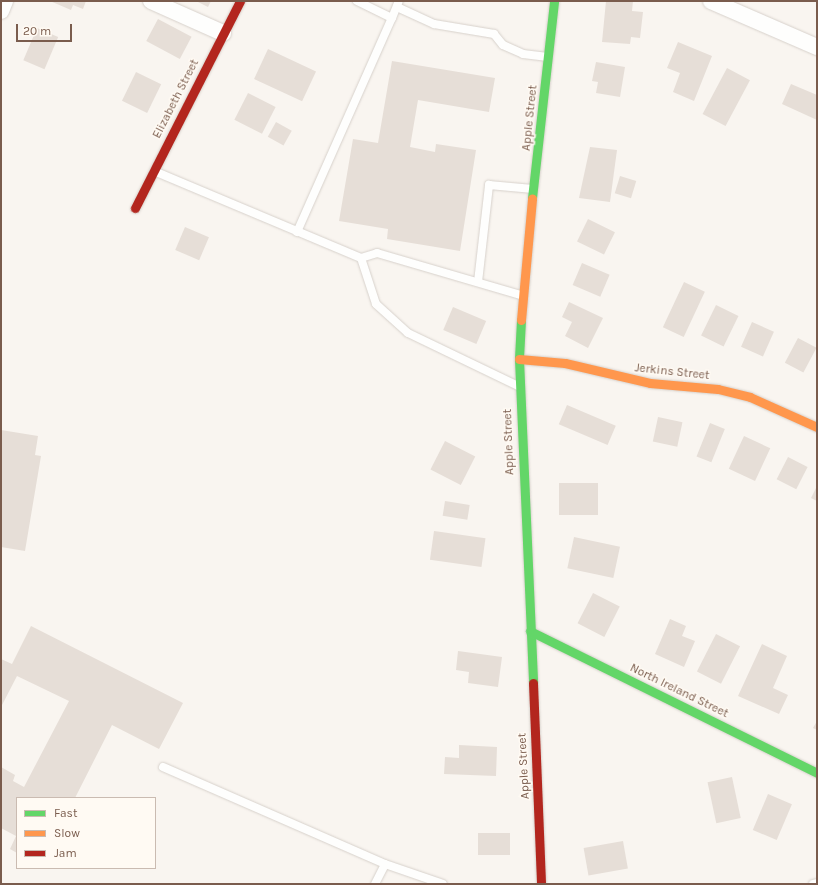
<!DOCTYPE html>
<html>
<head>
<meta charset="utf-8">
<style>
	body { margin:0 }
	#map { position:relative; width:818px; height:885px; overflow:hidden; background:#f9f5f0; font-family:Karla,sans-serif }
	div>[style] { position:absolute }
	.building>* { inset:0; background:#e6ded7; transform-origin:0 0 }
	.roads { filter:drop-shadow(0 0 1px #d7d1cb) drop-shadow(0 0 1px #d7d1cb) }
	.lane>* { height:8px; margin:-4px; padding:0 4px; transform-origin:4px; border-radius:4px; background:#fefefd }
	.street>* { height:16px; margin:-8px; padding:0 8px; transform-origin:8px; border-radius:8px; background:#fefefd }
	.fast>* { height:9px; margin:-4.5px; padding:0 4.5px; transform-origin:4.5px; border-radius:4.5px; background:#63d668 }
	.slow>* { height:9px; margin:-4.5px; padding:0 4.5px; transform-origin:4.5px; border-radius:4.5px; background:#ff974d }
	.jam>* { height:9px; margin:-4.5px; padding:0 4.5px; transform-origin:4.5px; border-radius:4.5px; background:#b3261e }
	span { translate:-50% -50%; white-space:nowrap; text-align:center; line-height:1.15; -webkit-text-stroke:3px #fffaf3; paint-order:stroke }
	.street-label { font-size:12px; color:#7a5c4d }
	.frame { position:absolute; inset:0; border:2px solid #7a5c4d; pointer-events:none }
	.legend { position:absolute; left:16px; top:797px; width:140px; height:72px; box-sizing:border-box; background:#fffaf3; border:1px solid #cabbb1; margin:0; padding:5px 7px; list-style:none; font-size:12px; color:#7a5c4d }
	.legend li { display:flex; align-items:center; gap:8px; height:20px }
	.legend b { width:20px; border:1px solid #cabbb1 }
	.scale { position:absolute; left:16px; top:24px; width:56px; height:18px; box-sizing:border-box; border:2px solid #7a5c4d; border-top:0; padding-left:5px; font-size:12px; line-height:14px; white-space:nowrap; color:#7a5c4d; -webkit-text-stroke:3px #fffaf3; paint-order:stroke }
</style>
</head>
<body>
<div id="map">
	<div class="building">
		<div style="clip-path:polygon(50px 1px,86px 1px,83px 9px,73px 5px,71px 10px)"></div>
		<div style="clip-path:polygon(196px 1px,211px 1px,208px 7px)"></div>
		<div style="clip-path:polygon(606px 1px,633px 1px,632px 11px,643px 12px,640px 38px,631px 37px,630px 44px,602px 42px)"></div>
		<div style="left:158px;top:19px;width:38px;height:25px;rotate:28deg"></div>
		<div style="left:37px;top:28px;width:23px;height:35px;rotate:23deg"></div>
		<div style="clip-path:polygon(678px 42px,712px 56px,694px 101px,673px 92px,680px 73px,667px 68px)"></div>
		<div style="left:268px;top:49px;width:53px;height:33px;rotate:25deg"></div>
		<div style="clip-path:polygon(392px 61px,495px 78px,489px 112px,418px 100px,410px 147px,435px 152px,436px 144px,476px 150px,460px 251px,387px 239px,388px 229px,339px 221px,353px 139px,378px 143px)"></div>
		<div style="clip-path:polygon(596px 62px,625px 67px,620px 97px,596px 93px,598px 82px,592px 81px)"></div>
		<div style="left:727px;top:68px;width:26px;height:52px;rotate:28deg"></div>
		<div style="left:136px;top:72px;width:28px;height:32px;rotate:26deg"></div>
		<div style="clip-path:polygon(791px 84px,817px 95px,817px 120px,782px 104px)"></div>
		<div style="left:248px;top:93px;width:31px;height:30px;rotate:27deg"></div>
		<div style="left:276px;top:122px;width:18px;height:17px;rotate:29deg"></div>
		<div style="clip-path:polygon(590px 147px,617px 150px,610px 202px,579px 198px)"></div>
		<div style="left:620px;top:176px;width:17px;height:18px;rotate:17deg"></div>
		<div style="left:588px;top:219px;width:30px;height:25px;rotate:26deg"></div>
		<div style="left:185px;top:227px;width:26px;height:25px;rotate:23deg"></div>
		<div style="left:582px;top:263px;width:30px;height:24px;rotate:23deg"></div>
		<div style="left:684px;top:282px;width:23px;height:50px;rotate:25deg"></div>
		<div style="clip-path:polygon(569px 302px,603px 318px,588px 348px,565px 336px,572px 322px,562px 317px)"></div>
		<div style="left:716px;top:305px;width:25px;height:34px;rotate:26deg"></div>
		<div style="left:453px;top:307px;width:36px;height:25px;rotate:23deg"></div>
		<div style="left:752px;top:322px;width:24px;height:27px;rotate:24deg"></div>
		<div style="left:798px;top:338px;width:21px;height:28px;rotate:28deg"></div>
		<div style="left:567px;top:405px;width:53px;height:21px;rotate:23deg"></div>
		<div style="left:658px;top:417px;width:25px;height:25px;rotate:12deg"></div>
		<div style="left:710px;top:423px;width:16px;height:36px;rotate:22deg"></div>
		<div style="clip-path:polygon(1px 430px,38px 436px,35px 455px,41px 456px,25px 551px,1px 547px)"></div>
		<div style="left:744px;top:436px;width:29px;height:36px;rotate:25deg"></div>
		<div style="left:445px;top:441px;width:34px;height:32px;rotate:27deg"></div>
		<div style="left:788px;top:457px;width:22px;height:25px;rotate:27deg"></div>
		<div style="left:598px;top:483px;width:32px;height:39px;rotate:90deg"></div>
		<div style="clip-path:polygon(817px 486px,817px 501px,811px 498px)"></div>
		<div style="left:445px;top:501px;width:25px;height:15px;rotate:9deg"></div>
		<div style="left:434px;top:531px;width:52px;height:29px;rotate:8deg"></div>
		<div style="left:574px;top:537px;width:47px;height:32px;rotate:12deg"></div>
		<div style="left:593px;top:593px;width:30px;height:34px;rotate:27deg"></div>
		<div style="clip-path:polygon(670px 619px,686px 626px,682px 636px,695px 641px,684px 667px,655px 654px)"></div>
		<div style="clip-path:polygon(31px 626px,183px 703px,159px 749px,112px 725px,75px 798px,17px 798px,17px 853px,10px 849px,16px 836px,1px 828px,1px 767px,15px 775px,13px 781px,24px 787px,69px 701px,17px 676px,1px 707px,1px 659px,12px 664px)"></div>
		<div style="left:716px;top:634px;width:27px;height:42px;rotate:27deg"></div>
		<div style="clip-path:polygon(762px 644px,787px 656px,773px 688px,788px 695px,779px 714px,738px 696px)"></div>
		<div style="clip-path:polygon(458px 651px,502px 657px,498px 687px,468px 683px,469px 672px,456px 670px)"></div>
		<div style="clip-path:polygon(817px 721px,817px 730px,813px 728px)"></div>
		<div style="clip-path:polygon(459px 745px,497px 747px,496px 776px,444px 774px,445px 757px,459px 758px)"></div>
		<div style="left:732px;top:777px;width:42px;height:25px;rotate:78deg"></div>
		<div style="left:768px;top:794px;width:26px;height:39px;rotate:23deg"></div>
		<div style="left:478px;top:833px;width:32px;height:22px"></div>
		<div style="left:623px;top:841px;width:28px;height:40px;rotate:80deg"></div>
	</div>
	<div class="roads">
		<div class="lane">
			<div style="left:357px;top:1px;width:39px;rotate:26deg"></div>
			<div style="left:392px;top:18px;width:18px;rotate:-68deg"></div>
			<div style="left:397px;top:7px;width:41px;rotate:24.7deg"></div>
			<div style="left:434px;top:24px;width:61px;rotate:9.5deg"></div>
			<div style="left:494px;top:34px;width:14px;rotate:51deg"></div>
			<div style="left:503px;top:45px;width:22px;rotate:24deg"></div>
			<div style="left:523px;top:54px;width:25px;rotate:7deg"></div>
			<div style="left:154px;top:171px;width:225px;rotate:22.8deg"></div>
			<div style="left:361px;top:258px;width:48px;rotate:71.9deg"></div>
			<div style="left:376px;top:304px;width:43px;rotate:42.2deg"></div>
			<div style="left:408px;top:333px;width:122px;rotate:25.7deg"></div>
			<div style="left:297px;top:232px;width:234px;rotate:-66.1deg"></div>
			<div style="left:361px;top:258px;width:17px;rotate:-17deg"></div>
			<div style="left:377px;top:253px;width:150px;rotate:16.3deg"></div>
			<div style="left:478px;top:282px;width:98px;rotate:-83.5deg"></div>
			<div style="left:489px;top:185px;width:44px;rotate:5.2deg"></div>
			<div style="left:163px;top:767px;width:242px;rotate:23.6deg"></div>
			<div style="left:375px;top:884px;width:22px;rotate:-63deg"></div>
			<div style="left:385px;top:864px;width:61px;rotate:19deg"></div>
			<div style="left:813px;top:884px;width:4px;rotate:-14deg"></div>
		</div>
		<div class="street">
			<div style="left:151px;top:1px;width:79px;rotate:24deg"></div>
			<div style="left:711px;top:1px;width:116px;rotate:23.5deg"></div>
			<div style="left:1px;top:11px;width:11px;rotate:-68deg"></div>
		</div>
		<div class="fast">
			<div style="left:532px;top:198px;width:198px;rotate:-83.6deg"></div>
			<div style="left:521px;top:320px;width:39px;rotate:93deg"></div>
			<div style="left:519px;top:359px;width:324px;rotate:87.5deg"></div>
			<div style="left:530px;top:631px;width:320px;rotate:26.3deg"></div>
		</div>
		<div class="slow">
			<div style="left:521px;top:320px;width:122px;rotate:-84.8deg"></div>
			<div style="left:519px;top:359px;width:46px;rotate:5deg"></div>
			<div style="left:565px;top:363px;width:87px;rotate:13.2deg"></div>
			<div style="left:650px;top:383px;width:68px;rotate:5deg"></div>
			<div style="left:718px;top:389px;width:33px;rotate:14deg"></div>
			<div style="left:750px;top:397px;width:73px;rotate:24.1deg"></div>
		</div>
		<div class="jam">
			<div style="left:135px;top:208px;width:232px;rotate:-63.1deg"></div>
			<div style="left:533px;top:683px;width:201px;rotate:87.7deg"></div>
		</div>
	</div>
	<div class="street-label">
		<span style="left:176px;top:99px;rotate:-63deg">Elizabeth Street</span>
		<span style="left:530px;top:118px;rotate:-84deg">Apple Street</span>
		<span style="left:672px;top:372px;rotate:6deg">Jerkins Street</span>
		<span style="left:509px;top:442px;rotate:-92deg">Apple Street</span>
		<span style="left:679px;top:691px;rotate:26deg">North Ireland Street</span>
		<span style="left:524px;top:766px;rotate:-93deg">Apple Street</span>
	</div>
	<div class="frame"></div>
	<ul class="legend">
	<li><b style="height:5px;background:#63d668"></b>Fast</li>
	<li><b style="height:5px;background:#ff974d"></b>Slow</li>
	<li><b style="height:5px;background:#b3261e"></b>Jam</li>
	</ul>
	<div class="scale">20 m</div>
</div>
</body>
</html>
